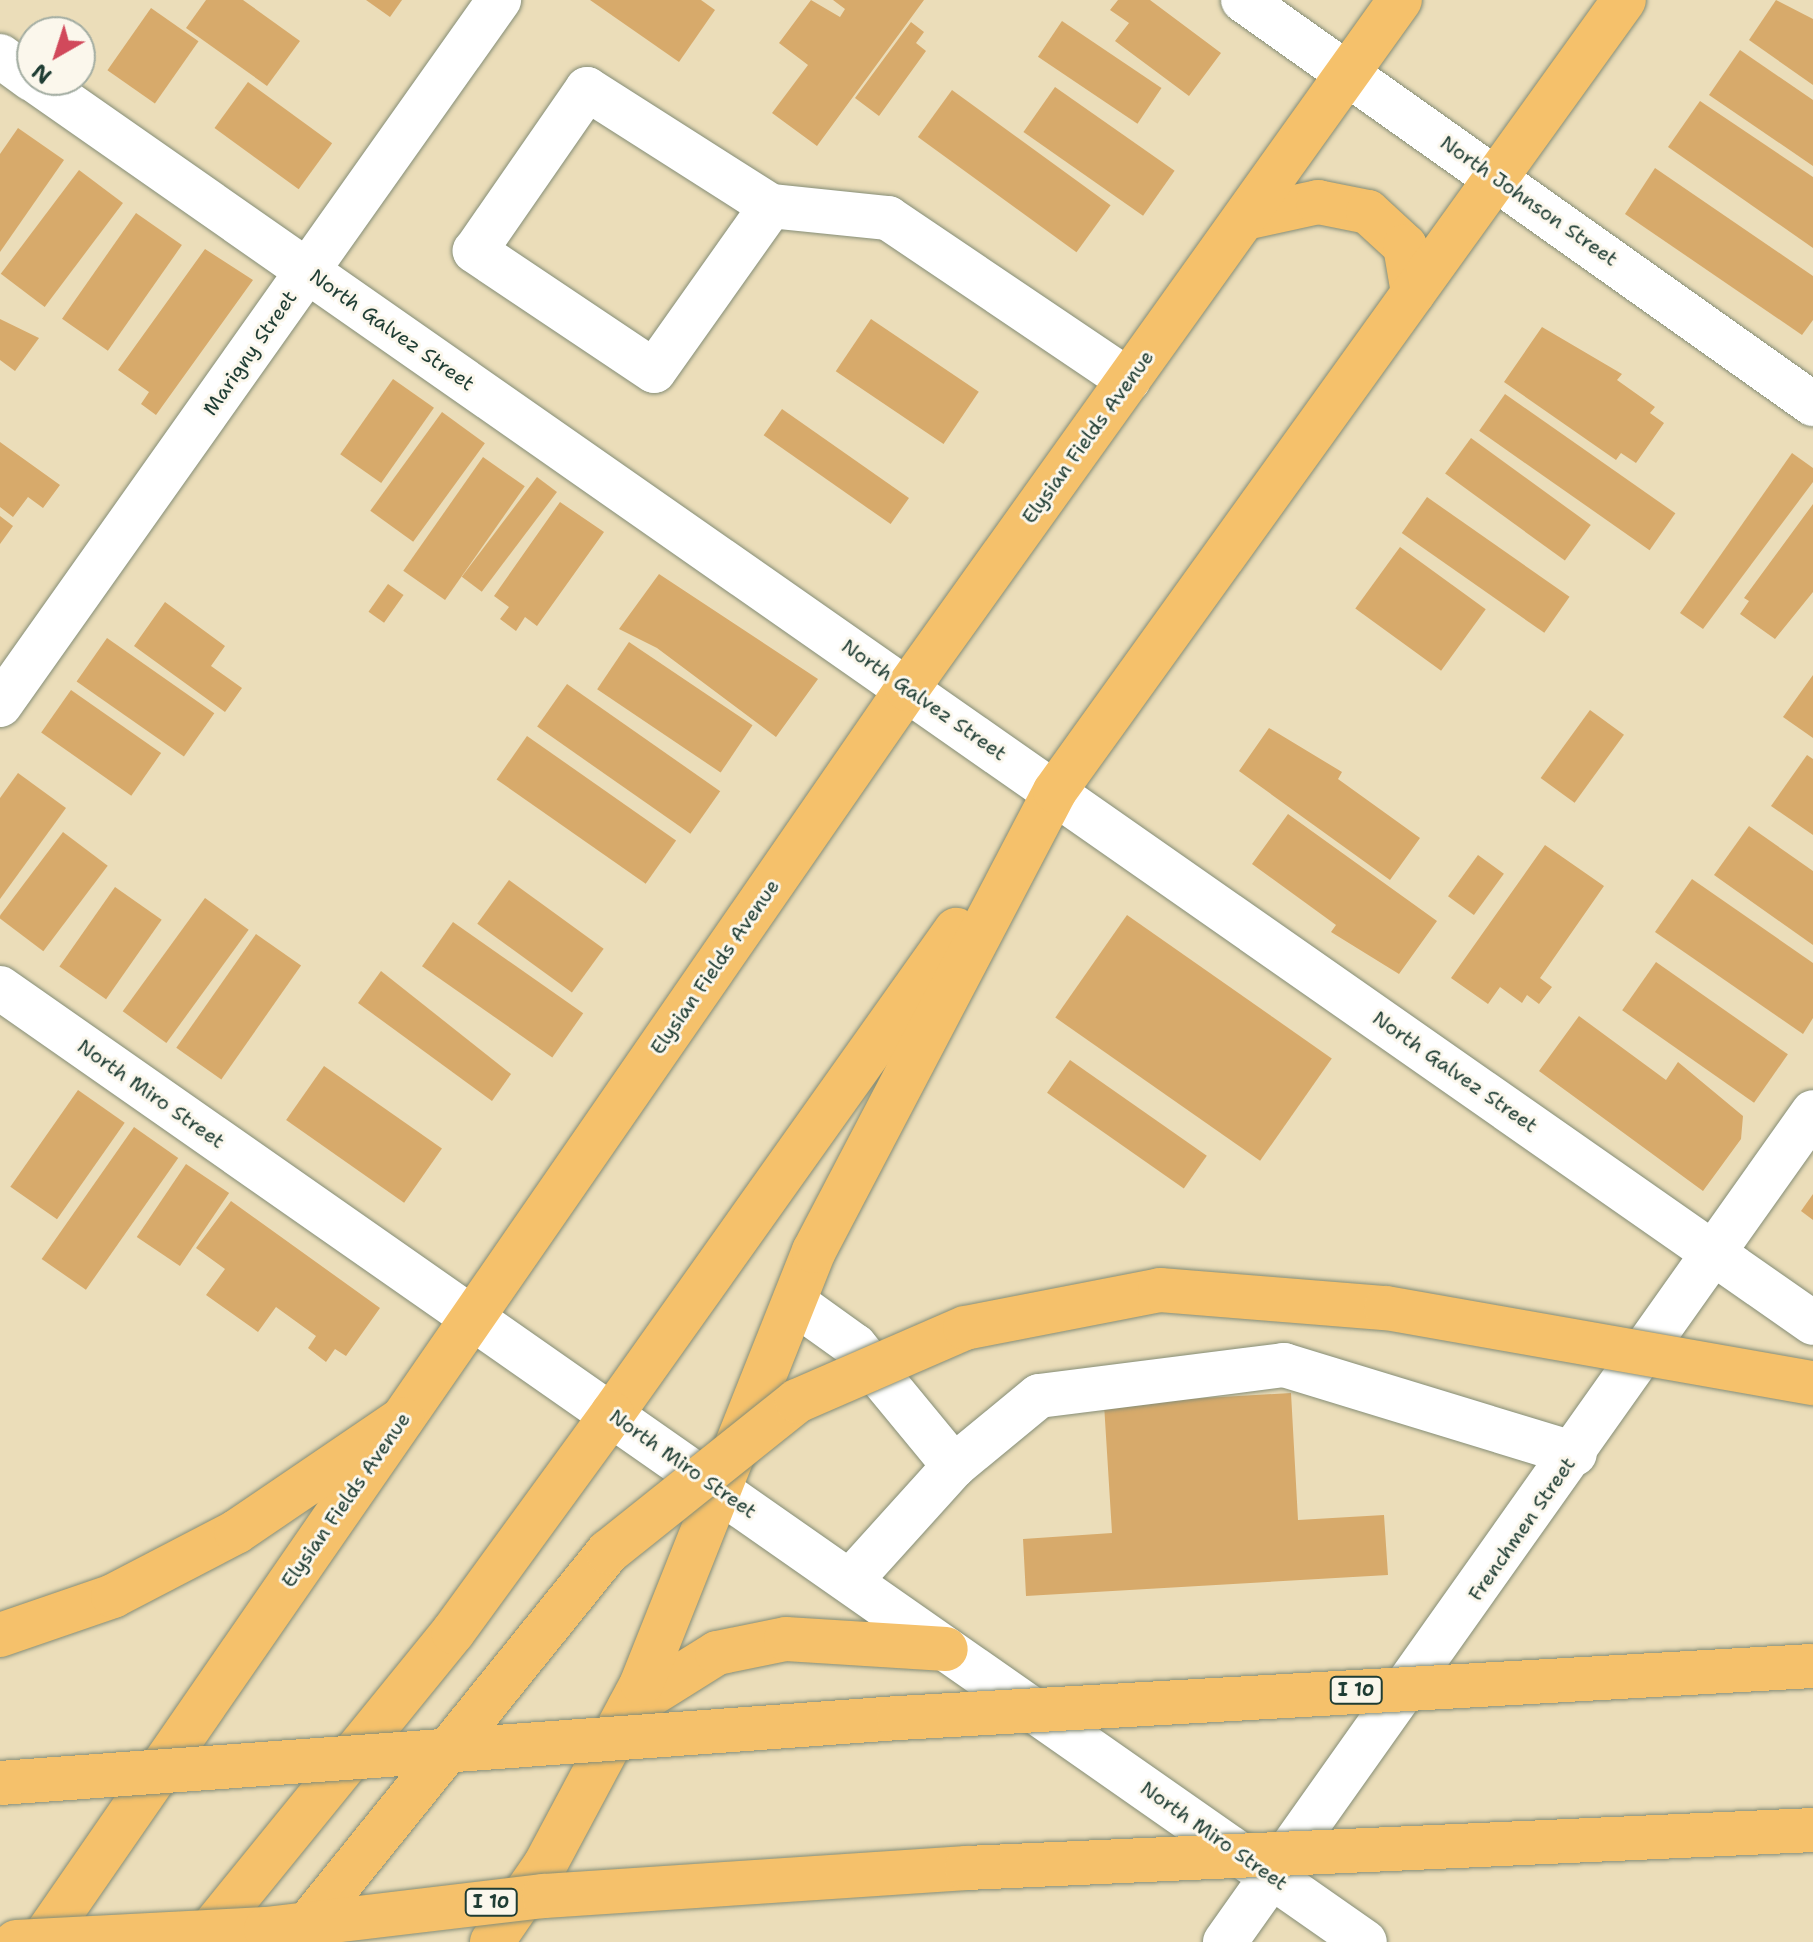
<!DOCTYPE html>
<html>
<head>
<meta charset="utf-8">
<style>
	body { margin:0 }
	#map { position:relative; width:1813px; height:1942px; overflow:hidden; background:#ebddb9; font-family:"Shantell Sans",sans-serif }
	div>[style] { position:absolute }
	.building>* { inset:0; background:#d7aa6b; transform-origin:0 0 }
	.roads { filter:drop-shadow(0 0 2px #858d76) drop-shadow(0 0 2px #858d76) }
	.minor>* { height:44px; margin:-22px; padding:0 22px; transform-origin:22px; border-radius:22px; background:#fff }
	.major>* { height:44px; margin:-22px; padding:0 22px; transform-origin:22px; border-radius:22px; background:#f5c16b }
	.highway>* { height:44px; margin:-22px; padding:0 22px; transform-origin:22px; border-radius:22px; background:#f5c16b }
	.bridges { filter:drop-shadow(0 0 2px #858d76) drop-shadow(0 0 2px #858d76) }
	.highway-bridge>* { height:44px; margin:-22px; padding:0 22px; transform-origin:22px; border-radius:22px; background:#f5c16b }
	span { translate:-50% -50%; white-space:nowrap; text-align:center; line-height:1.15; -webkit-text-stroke:6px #fbf7ec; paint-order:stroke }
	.shield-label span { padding:2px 6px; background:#fbf7ec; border:2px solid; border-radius:6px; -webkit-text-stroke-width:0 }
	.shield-label { font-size:18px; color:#1f3d34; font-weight:700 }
	.street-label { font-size:20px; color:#1f3d34 }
	.north { position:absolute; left:16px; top:16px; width:80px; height:80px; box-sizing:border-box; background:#fbf7ec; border:2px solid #a3ada2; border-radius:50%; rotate:219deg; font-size:22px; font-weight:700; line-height:32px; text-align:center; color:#1f3d34 }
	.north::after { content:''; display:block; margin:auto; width:28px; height:36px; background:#d1495b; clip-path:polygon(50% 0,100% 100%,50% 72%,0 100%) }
</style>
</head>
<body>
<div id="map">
	<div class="building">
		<div style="clip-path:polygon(206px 0,243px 0,300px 41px,267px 86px,186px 28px)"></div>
		<div style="clip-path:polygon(366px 0,402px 0,390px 17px)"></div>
		<div style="clip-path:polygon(590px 0,701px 0,715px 10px,679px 62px)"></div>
		<div style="clip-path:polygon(811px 0,840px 17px,845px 9px,833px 0,924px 0,817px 146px,772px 113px,808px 65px,779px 43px)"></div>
		<div style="clip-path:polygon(1118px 0,1150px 0,1221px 53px,1189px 96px,1115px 41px,1129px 23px,1110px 10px)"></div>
		<div style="clip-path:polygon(1776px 0,1813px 19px,1813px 85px,1749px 40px)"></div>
		<div style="left:151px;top:8px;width:58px;height:76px;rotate:35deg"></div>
		<div style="left:1062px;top:21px;width:120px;height:43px;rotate:34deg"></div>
		<div style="clip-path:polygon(911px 22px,924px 32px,916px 43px,926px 51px,879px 116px,855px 98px)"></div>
		<div style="clip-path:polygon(1740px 50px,1813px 100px,1813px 166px,1709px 95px)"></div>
		<div style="left:248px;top:82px;width:104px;height:57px;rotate:36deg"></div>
		<div style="left:1055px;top:87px;width:146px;height:55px;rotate:35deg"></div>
		<div style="left:952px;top:90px;width:196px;height:58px;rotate:36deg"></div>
		<div style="clip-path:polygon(1700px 101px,1813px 177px,1813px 248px,1668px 147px)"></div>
		<div style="clip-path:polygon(18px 128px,64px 160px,0 252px,0 154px)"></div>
		<div style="clip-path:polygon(1655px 168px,1813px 276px,1813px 320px,1802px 335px,1625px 214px)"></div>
		<div style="left:79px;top:170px;width:55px;height:130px;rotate:37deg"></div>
		<div style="left:136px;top:213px;width:56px;height:129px;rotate:35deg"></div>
		<div style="clip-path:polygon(205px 249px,253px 280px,156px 415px,141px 404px,149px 392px,118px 370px)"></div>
		<div style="clip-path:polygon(0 319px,39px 338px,15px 371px,0 360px)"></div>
		<div style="left:871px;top:319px;width:130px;height:63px;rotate:34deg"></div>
		<div style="clip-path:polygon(1542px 327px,1622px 374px,1617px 380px,1655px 407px,1650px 413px,1664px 423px,1636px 463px,1621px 453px,1616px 460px,1504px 382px)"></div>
		<div style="left:393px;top:379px;width:50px;height:92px;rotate:35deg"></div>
		<div style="left:1505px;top:394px;width:208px;height:45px;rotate:35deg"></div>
		<div style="left:782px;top:409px;width:155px;height:32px;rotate:35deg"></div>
		<div style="left:442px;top:412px;width:53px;height:122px;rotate:36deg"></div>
		<div style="left:1471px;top:438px;width:148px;height:44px;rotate:36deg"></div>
		<div style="clip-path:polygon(0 442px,60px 485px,43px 508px,28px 497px,13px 517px,0 507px)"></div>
		<div style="clip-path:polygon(1792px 453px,1813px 468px,1813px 482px,1703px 629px,1680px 613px)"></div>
		<div style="left:483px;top:457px;width:51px;height:139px;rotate:35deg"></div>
		<div style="left:537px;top:477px;width:25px;height:125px;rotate:37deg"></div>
		<div style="left:1427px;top:497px;width:174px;height:44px;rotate:35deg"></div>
		<div style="clip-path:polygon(560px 502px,604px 532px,537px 626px,525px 617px,516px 631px,500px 619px,509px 607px,494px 596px)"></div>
		<div style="clip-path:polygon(1813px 504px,1813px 592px,1775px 639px,1740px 614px,1749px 601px,1744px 598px)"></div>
		<div style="clip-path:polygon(0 516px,13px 526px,0 544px)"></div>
		<div style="left:1400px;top:547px;width:106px;height:76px;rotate:36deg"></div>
		<div style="clip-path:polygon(659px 574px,818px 679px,776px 737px,657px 648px,619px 629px)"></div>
		<div style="left:388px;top:584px;width:19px;height:34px;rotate:35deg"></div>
		<div style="clip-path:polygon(165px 602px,225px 646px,211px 666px,242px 688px,225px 712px,134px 646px)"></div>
		<div style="left:107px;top:638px;width:131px;height:53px;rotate:35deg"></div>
		<div style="left:629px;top:642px;width:149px;height:57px;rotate:34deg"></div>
		<div style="clip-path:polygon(1813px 675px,1813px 738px,1783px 717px)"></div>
		<div style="left:567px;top:684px;width:187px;height:52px;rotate:35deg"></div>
		<div style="left:71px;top:690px;width:110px;height:52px;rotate:35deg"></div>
		<div style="left:1590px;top:710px;width:42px;height:84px;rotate:36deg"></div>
		<div style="clip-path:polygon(1269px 728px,1342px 772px,1338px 779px,1420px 838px,1390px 880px,1239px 771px)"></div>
		<div style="left:527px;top:736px;width:182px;height:53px;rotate:35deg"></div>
		<div style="clip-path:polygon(1807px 755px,1813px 759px,1813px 835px,1771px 806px)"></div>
		<div style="clip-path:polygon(18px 773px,66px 808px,0 899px,0 798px)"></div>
		<div style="clip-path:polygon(1288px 814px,1437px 921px,1399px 974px,1331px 932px,1336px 925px,1252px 864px)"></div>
		<div style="clip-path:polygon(1749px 826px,1813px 871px,1813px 945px,1714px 875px)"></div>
		<div style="left:63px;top:832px;width:56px;height:107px;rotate:37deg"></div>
		<div style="clip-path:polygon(1545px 845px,1604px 886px,1540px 978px,1552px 987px,1539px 1004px,1527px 995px,1522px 1003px,1500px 987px,1488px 1004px,1451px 978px)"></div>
		<div style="left:1478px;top:855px;width:32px;height:51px;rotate:36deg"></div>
		<div style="clip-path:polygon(1692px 879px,1813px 963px,1813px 1018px,1803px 1034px,1655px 932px)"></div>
		<div style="left:509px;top:880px;width:117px;height:54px;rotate:36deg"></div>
		<div style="left:115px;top:887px;width:57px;height:97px;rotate:35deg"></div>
		<div style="left:205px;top:898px;width:54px;height:140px;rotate:36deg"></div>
		<div style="left:1127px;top:915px;width:250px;height:125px;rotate:35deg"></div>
		<div style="left:453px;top:922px;width:159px;height:54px;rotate:35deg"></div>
		<div style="left:256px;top:934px;width:55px;height:139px;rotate:35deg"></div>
		<div style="left:1656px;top:962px;width:161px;height:59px;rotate:35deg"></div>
		<div style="clip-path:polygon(381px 971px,511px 1074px,492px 1101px,358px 1003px)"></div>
		<div style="clip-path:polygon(1579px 1016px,1666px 1080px,1678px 1062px,1743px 1116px,1741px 1139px,1703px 1191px,1539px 1071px)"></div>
		<div style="left:1070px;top:1060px;width:167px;height:40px;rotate:35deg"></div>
		<div style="left:324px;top:1066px;width:144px;height:66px;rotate:35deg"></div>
		<div style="left:78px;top:1090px;width:57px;height:118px;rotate:35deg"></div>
		<div style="left:134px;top:1127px;width:54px;height:161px;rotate:35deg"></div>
		<div style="left:186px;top:1164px;width:52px;height:88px;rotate:34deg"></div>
		<div style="clip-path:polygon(1813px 1194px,1813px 1220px,1801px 1211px)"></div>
		<div style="clip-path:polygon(231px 1201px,380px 1308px,346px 1356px,335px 1349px,326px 1362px,308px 1348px,316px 1336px,276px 1307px,258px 1332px,206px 1295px,225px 1269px,196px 1248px)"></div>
		<div style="clip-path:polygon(1291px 1393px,1298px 1520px,1384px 1515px,1388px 1575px,1026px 1596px,1023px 1539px,1112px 1533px,1104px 1404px)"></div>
	</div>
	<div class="roads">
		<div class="minor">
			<div style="left:1243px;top:0;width:699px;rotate:35.33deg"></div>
			<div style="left:0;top:56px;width:39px;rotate:36deg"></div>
			<div style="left:34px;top:80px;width:2170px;rotate:34.94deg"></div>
			<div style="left:771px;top:206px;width:202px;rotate:125.3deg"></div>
			<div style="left:654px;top:371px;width:216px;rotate:-146.2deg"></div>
			<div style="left:475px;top:251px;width:197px;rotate:-55.3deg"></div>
			<div style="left:587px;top:89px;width:218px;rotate:32.5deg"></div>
			<div style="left:771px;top:206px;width:118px;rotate:5.9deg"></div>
			<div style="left:888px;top:218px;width:290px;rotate:34deg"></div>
			<div style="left:0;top:705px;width:864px;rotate:-54.71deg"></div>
			<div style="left:0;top:988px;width:1665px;rotate:34.95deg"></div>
			<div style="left:795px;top:1303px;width:74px;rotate:35.6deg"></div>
			<div style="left:855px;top:1346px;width:156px;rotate:50.5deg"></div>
			<div style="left:954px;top:1466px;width:155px;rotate:132.1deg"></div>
			<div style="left:954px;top:1466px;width:110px;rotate:-39.5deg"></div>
			<div style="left:1039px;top:1396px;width:247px;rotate:-7.2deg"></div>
			<div style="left:1284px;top:1365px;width:304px;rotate:17deg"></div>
			<div style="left:1225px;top:1942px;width:1017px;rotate:-54.68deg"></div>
		</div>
		<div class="major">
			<div style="left:1245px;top:218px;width:75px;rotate:-12.4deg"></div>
			<div style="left:1318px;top:202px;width:51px;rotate:11.3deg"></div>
			<div style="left:1368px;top:212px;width:50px;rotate:42.6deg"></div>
			<div style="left:1405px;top:246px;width:48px;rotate:80.3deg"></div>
			<div style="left:612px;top:1414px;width:594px;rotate:-54.6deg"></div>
			<div style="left:629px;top:1708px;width:104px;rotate:-32deg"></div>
			<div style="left:717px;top:1653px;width:70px;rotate:-11.5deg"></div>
			<div style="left:786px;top:1639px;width:160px;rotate:3.6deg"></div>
			<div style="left:41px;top:1942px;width:1523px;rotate:-55.35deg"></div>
			<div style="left:907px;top:689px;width:847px;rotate:-54.42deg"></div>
			<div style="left:492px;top:1942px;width:93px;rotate:-55.5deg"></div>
			<div style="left:545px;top:1865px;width:206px;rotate:-61.9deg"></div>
			<div style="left:642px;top:1683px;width:465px;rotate:-68.3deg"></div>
			<div style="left:814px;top:1251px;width:519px;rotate:-62.35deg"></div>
			<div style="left:1055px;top:791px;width:974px;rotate:-54.27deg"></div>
		</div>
		<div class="highway">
			<div style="left:0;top:1635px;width:120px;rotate:-19deg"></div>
			<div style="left:113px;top:1596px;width:139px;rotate:-27.5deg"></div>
			<div style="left:236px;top:1532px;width:201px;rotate:-34.2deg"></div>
			<div style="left:201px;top:1942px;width:400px;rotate:-50.9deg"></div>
			<div style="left:453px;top:1632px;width:270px;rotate:-53.9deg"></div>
		</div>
	</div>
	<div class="bridges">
		<div class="highway-bridge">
			<div style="left:0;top:1783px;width:901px;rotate:-4.14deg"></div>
			<div style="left:899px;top:1718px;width:915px;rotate:-3.26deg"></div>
			<div style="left:298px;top:1936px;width:494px;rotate:-51.1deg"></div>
			<div style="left:608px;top:1552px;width:242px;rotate:-38.6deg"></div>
			<div style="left:797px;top:1401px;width:183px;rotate:-23.5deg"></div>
			<div style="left:965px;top:1328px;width:199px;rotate:-11deg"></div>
			<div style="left:1160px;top:1290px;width:227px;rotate:4.6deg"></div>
			<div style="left:1386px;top:1308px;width:434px;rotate:10deg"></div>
			<div style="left:16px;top:1942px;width:250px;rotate:-3deg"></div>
			<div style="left:266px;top:1929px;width:280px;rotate:-6.8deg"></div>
			<div style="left:544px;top:1896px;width:424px;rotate:-3.8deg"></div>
			<div style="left:967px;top:1868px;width:847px;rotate:-2.57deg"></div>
		</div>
	</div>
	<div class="shield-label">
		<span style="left:1356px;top:1690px">I 10</span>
		<span style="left:491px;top:1902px">I 10</span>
	</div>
	<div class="street-label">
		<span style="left:1529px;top:201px;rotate:35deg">North Johnson Street</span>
		<span style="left:392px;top:330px;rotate:35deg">North Galvez Street</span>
		<span style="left:250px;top:353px;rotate:-55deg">Marigny Street</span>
		<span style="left:1088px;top:437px;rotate:-54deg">Elysian Fields Avenue</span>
		<span style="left:924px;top:700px;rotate:35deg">North Galvez Street</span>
		<span style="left:715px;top:967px;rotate:-55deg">Elysian Fields Avenue</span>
		<span style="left:1455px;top:1072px;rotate:35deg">North Galvez Street</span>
		<span style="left:151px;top:1094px;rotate:35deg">North Miro Street</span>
		<span style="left:683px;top:1464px;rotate:35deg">North Miro Street</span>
		<span style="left:346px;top:1500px;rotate:-55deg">Elysian Fields Avenue</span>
		<span style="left:1522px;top:1529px;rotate:-55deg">Frenchmen Street</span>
		<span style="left:1214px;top:1836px;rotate:35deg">North Miro Street</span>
	</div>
	<div class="north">N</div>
</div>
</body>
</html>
